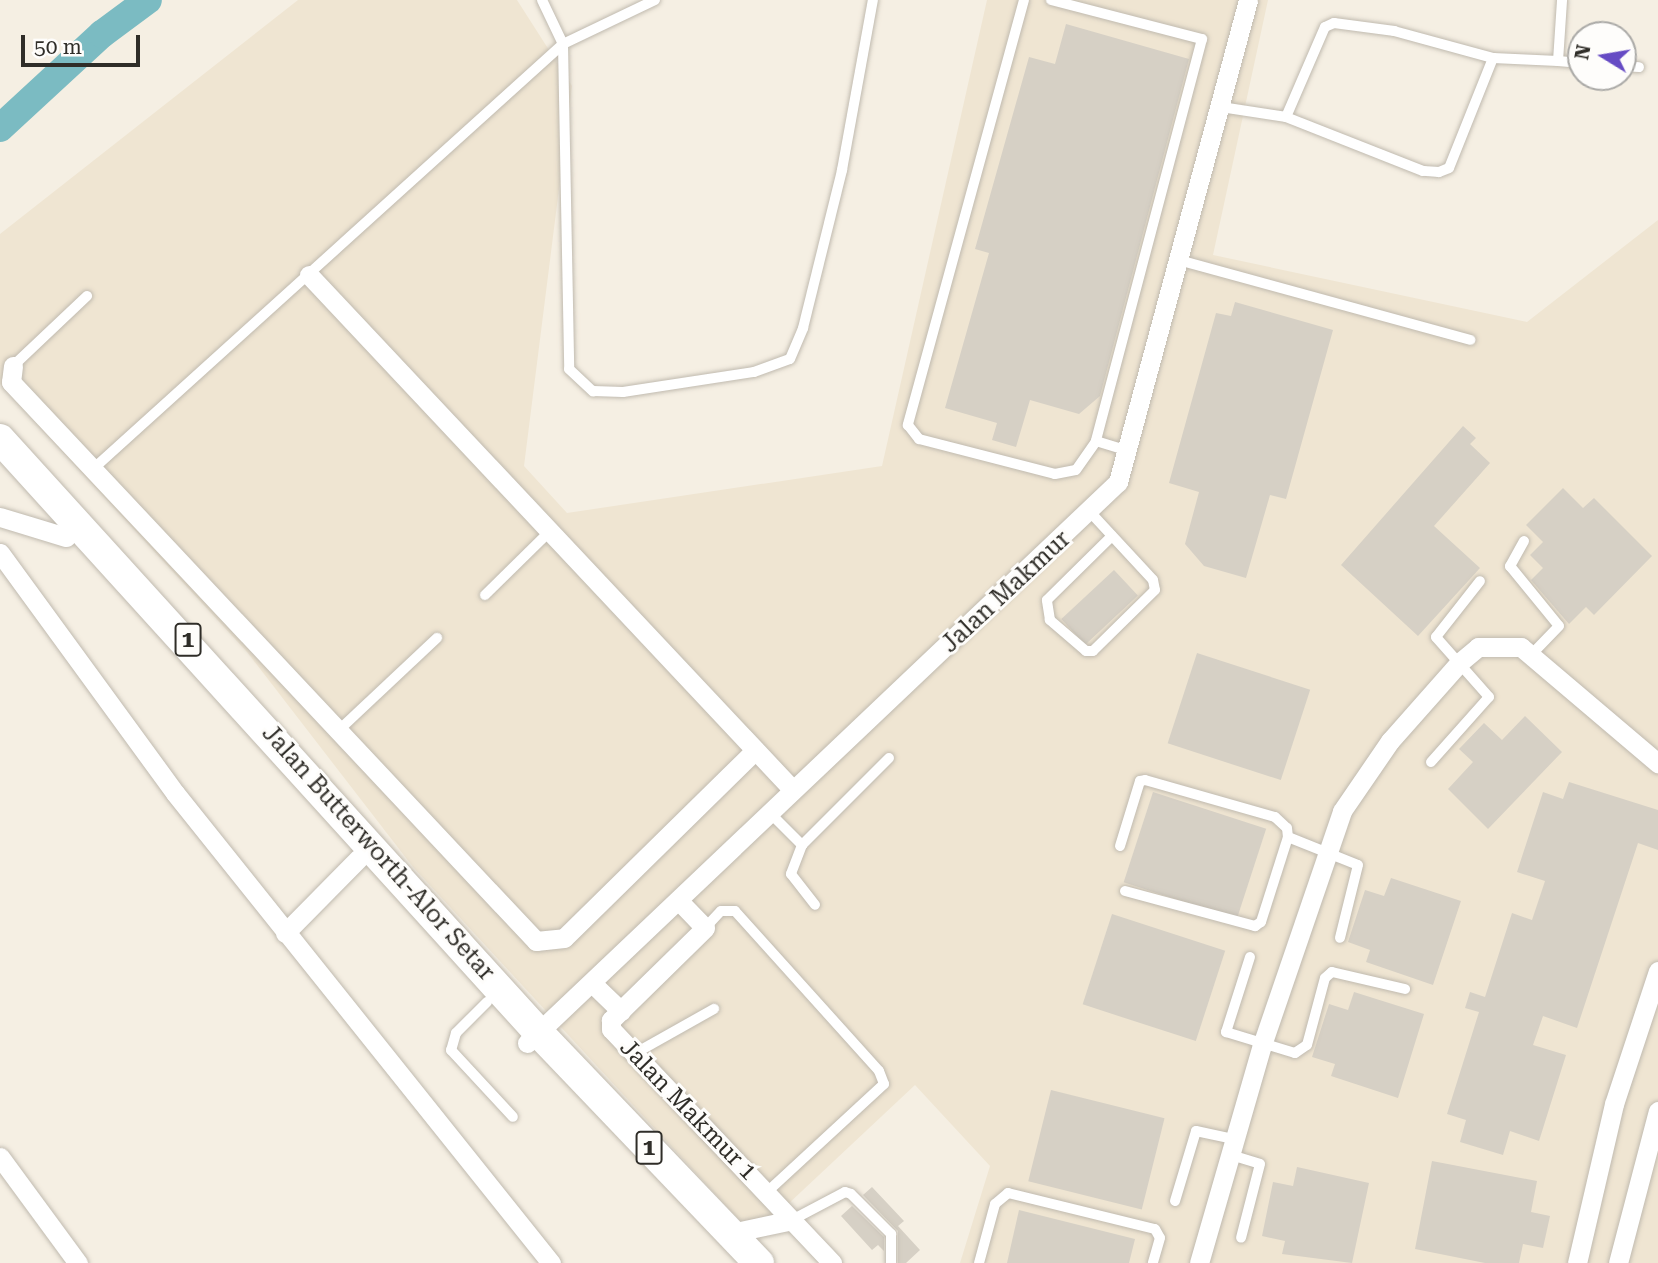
<!DOCTYPE html>
<html>
<head>
<meta charset="utf-8">
<style>
	body { margin:0 }
	#map { position:relative; width:1658px; height:1263px; overflow:hidden; background:#f5efe3; font-family:"Roboto Serif",serif }
	div>[style] { position:absolute }
	.built>* { inset:0; background:#efe5d2 }
	.river>* { height:28px; margin:-14px; padding:0 14px; transform-origin:14px; border-radius:14px; background:#7bbbc2 }
	.building>* { inset:0; background:#d6d0c5; transform-origin:0 0 }
	.roads { filter:drop-shadow(0 0 2px #c0baaf) drop-shadow(0 0 2px #c0baaf) }
	.service>* { height:10px; margin:-5px; padding:0 5px; transform-origin:5px; border-radius:5px; background:#fff }
	.minor>* { height:19px; margin:-9.5px; padding:0 9.5px; transform-origin:9.5px; border-radius:9.5px; background:#fff }
	.primary>* { height:30px; margin:-15px; padding:0 15px; transform-origin:15px; border-radius:15px; background:#fff }
	span { translate:-50% -50%; white-space:nowrap; text-align:center; line-height:1.15; -webkit-text-stroke:6px #fefdfb; paint-order:stroke }
	.shield-label span { padding:2px 5px; background:#fefdfb; border:2px solid; border-radius:5px; -webkit-text-stroke-width:0 }
	.shield-label { font-size:23px; color:#2f2d28; font-weight:700 }
	.street-label { font-size:24px; color:#2f2d28 }
	.north { position:absolute; left:1567px; top:21px; width:70px; height:70px; box-sizing:border-box; background:#fefdfb; border:2px solid #abaaa7; border-radius:50%; rotate:281deg; font-size:19px; font-weight:700; line-height:28px; text-align:center; color:#2f2d28 }
	.north::after { content:''; display:block; margin:auto; width:24px; height:32px; background:#664bc4; clip-path:polygon(50% 0,100% 100%,50% 72%,0 100%) }
	.scale { position:absolute; left:21px; top:35px; width:119px; height:32px; box-sizing:border-box; border:4px solid #2f2d28; border-top:0; padding-left:9px; font-size:21px; line-height:24px; white-space:nowrap; color:#2f2d28; -webkit-text-stroke:5px #fefdfb; paint-order:stroke }
</style>
</head>
<body>
<div id="map">
	<div class="built">
		<div style="clip-path:polygon(298px 0,517px 0,572px 86px,524px 466px,567px 513px,882px 466px,987px 0,1268px 0,1213px 255px,1527px 322px,1658px 220px,1658px 1263px,960px 1263px,990px 1166px,915px 1085px,754px 1236px,413px 867px,247px 652px,0 384px,0 234px)"></div>
	</div>
	<div class="river">
		<div style="left:0;top:128px;width:139px;rotate:-42.7deg"></div>
		<div style="left:102px;top:34px;width:57px;rotate:-36.5deg"></div>
	</div>
	<div class="building">
		<div style="clip-path:polygon(1066px 24px,1189px 59px,1100px 396px,1079px 414px,1030px 400px,1016px 447px,992px 440px,997px 423px,945px 408px,989px 253px,975px 249px,1029px 57px,1055px 64px)"></div>
		<div style="clip-path:polygon(1235px 302px,1333px 330px,1286px 499px,1270px 495px,1246px 578px,1204px 566px,1185px 544px,1199px 492px,1169px 483px,1216px 313px,1231px 316px)"></div>
		<div style="clip-path:polygon(1463px 426px,1476px 438px,1470px 444px,1490px 463px,1434px 526px,1480px 568px,1418px 636px,1341px 565px)"></div>
		<div style="clip-path:polygon(1563px 488px,1583px 508px,1594px 498px,1652px 556px,1594px 615px,1586px 607px,1569px 624px,1531px 580px,1543px 568px,1530px 555px,1543px 542px,1526px 525px)"></div>
		<div style="left:1114px;top:570px;width:35px;height:72px;rotate:47deg"></div>
		<div style="left:1197px;top:653px;width:119px;height:95px;rotate:18deg"></div>
		<div style="clip-path:polygon(1525px 716px,1562px 752px,1488px 829px,1448px 789px,1473px 762px,1459px 749px,1484px 723px,1502px 740px)"></div>
		<div style="clip-path:polygon(1569px 782px,1658px 810px,1658px 850px,1638px 843px,1577px 1028px,1543px 1016px,1533px 1045px,1566px 1055px,1539px 1141px,1510px 1131px,1503px 1155px,1460px 1142px,1466px 1120px,1447px 1114px,1479px 1012px,1465px 1008px,1470px 992px,1485px 997px,1512px 913px,1532px 920px,1545px 881px,1517px 872px,1543px 792px,1563px 799px)"></div>
		<div style="left:1153px;top:792px;width:119px;height:95px;rotate:18deg"></div>
		<div style="clip-path:polygon(1391px 878px,1461px 901px,1433px 985px,1366px 962px,1370px 950px,1348px 942px,1365px 890px,1384px 896px)"></div>
		<div style="left:1112px;top:914px;width:119px;height:95px;rotate:18deg"></div>
		<div style="clip-path:polygon(1354px 992px,1424px 1014px,1398px 1098px,1331px 1076px,1335px 1064px,1312px 1057px,1329px 1004px,1348px 1010px)"></div>
		<div style="left:1051px;top:1090px;width:117px;height:94px;rotate:14deg"></div>
		<div style="clip-path:polygon(1432px 1161px,1537px 1181px,1531px 1212px,1550px 1216px,1543px 1248px,1523px 1244px,1519px 1263px,1485px 1263px,1415px 1249px)"></div>
		<div style="clip-path:polygon(1297px 1167px,1369px 1183px,1352px 1263px,1282px 1254px,1285px 1241px,1262px 1236px,1273px 1182px,1293px 1186px)"></div>
		<div style="clip-path:polygon(872px 1187px,904px 1221px,898px 1226px,920px 1250px,906px 1263px,898px 1263px,898px 1231px,863px 1195px)"></div>
		<div style="clip-path:polygon(852px 1206px,884px 1237px,884px 1251px,878px 1245px,872px 1250px,841px 1216px)"></div>
		<div style="clip-path:polygon(1019px 1210px,1135px 1239px,1129px 1263px,1007px 1263px)"></div>
	</div>
	<div class="roads">
		<div class="service">
			<div style="left:542px;top:0;width:49px;rotate:64.5deg"></div>
			<div style="left:563px;top:44px;width:102px;rotate:-25.6deg"></div>
			<div style="left:1024px;top:0;width:441px;rotate:105.3deg"></div>
			<div style="left:908px;top:425px;width:18px;rotate:52deg"></div>
			<div style="left:919px;top:439px;width:140px;rotate:14.4deg"></div>
			<div style="left:1055px;top:474px;width:21px;rotate:-11deg"></div>
			<div style="left:1076px;top:470px;width:35px;rotate:-55deg"></div>
			<div style="left:1051px;top:0;width:156px;rotate:14.5deg"></div>
			<div style="left:1202px;top:39px;width:416px;rotate:104.8deg"></div>
			<div style="left:1096px;top:441px;width:34px;rotate:17deg"></div>
			<div style="left:1493px;top:58px;width:65px;rotate:2.6deg"></div>
			<div style="left:1558px;top:61px;width:61px;rotate:-86.2deg"></div>
			<div style="left:1558px;top:61px;width:23px;rotate:5deg"></div>
			<div style="left:1623px;top:66px;width:16px;rotate:4deg"></div>
			<div style="left:1221px;top:107px;width:66px;rotate:8.7deg"></div>
			<div style="left:1286px;top:117px;width:98px;rotate:-66.6deg"></div>
			<div style="left:1325px;top:27px;width:10px;rotate:-24deg"></div>
			<div style="left:1334px;top:23px;width:61px;rotate:7.6deg"></div>
			<div style="left:1394px;top:31px;width:103px;rotate:15.3deg"></div>
			<div style="left:1493px;top:58px;width:118px;rotate:111.8deg"></div>
			<div style="left:1449px;top:168px;width:11px;rotate:158deg"></div>
			<div style="left:1439px;top:172px;width:16px;rotate:-176deg"></div>
			<div style="left:1423px;top:171px;width:147px;rotate:-158.5deg"></div>
			<div style="left:1182px;top:261px;width:299px;rotate:15.3deg"></div>
			<div style="left:13px;top:366px;width:102px;rotate:-43.4deg"></div>
			<div style="left:93px;top:469px;width:634px;rotate:-42.12deg"></div>
			<div style="left:563px;top:44px;width:325px;rotate:88.9deg"></div>
			<div style="left:569px;top:369px;width:33px;rotate:43deg"></div>
			<div style="left:593px;top:391px;width:30px;rotate:2deg"></div>
			<div style="left:623px;top:392px;width:133px;rotate:-8.7deg"></div>
			<div style="left:754px;top:372px;width:38px;rotate:-20deg"></div>
			<div style="left:790px;top:359px;width:34px;rotate:-67deg"></div>
			<div style="left:803px;top:328px;width:163px;rotate:-76.1deg"></div>
			<div style="left:842px;top:170px;width:173px;rotate:-79.7deg"></div>
			<div style="left:1091px;top:513px;width:91px;rotate:47.2deg"></div>
			<div style="left:1153px;top:580px;width:10px;rotate:79deg"></div>
			<div style="left:1155px;top:590px;width:87px;rotate:135.5deg"></div>
			<div style="left:1093px;top:651px;width:7px;rotate:180deg"></div>
			<div style="left:1086px;top:651px;width:48px;rotate:-139.3deg"></div>
			<div style="left:1050px;top:620px;width:20px;rotate:-99deg"></div>
			<div style="left:1047px;top:600px;width:91px;rotate:-44.6deg"></div>
			<div style="left:1524px;top:541px;width:29px;rotate:119deg"></div>
			<div style="left:1510px;top:566px;width:77px;rotate:50.8deg"></div>
			<div style="left:1559px;top:626px;width:39px;rotate:134deg"></div>
			<div style="left:485px;top:595px;width:90px;rotate:-44.5deg"></div>
			<div style="left:338px;top:731px;width:136px;rotate:-43.2deg"></div>
			<div style="left:1431px;top:762px;width:87px;rotate:-48.3deg"></div>
			<div style="left:1489px;top:697px;width:80px;rotate:-131.5deg"></div>
			<div style="left:1436px;top:637px;width:71px;rotate:-51.8deg"></div>
			<div style="left:769px;top:812px;width:47px;rotate:45deg"></div>
			<div style="left:802px;top:845px;width:123px;rotate:-45deg"></div>
			<div style="left:802px;top:845px;width:31px;rotate:111deg"></div>
			<div style="left:791px;top:874px;width:39px;rotate:52deg"></div>
			<div style="left:1120px;top:846px;width:68px;rotate:-72.9deg"></div>
			<div style="left:1140px;top:781px;width:5px;rotate:-11deg"></div>
			<div style="left:1145px;top:780px;width:135px;rotate:15.9deg"></div>
			<div style="left:1275px;top:817px;width:16px;rotate:43deg"></div>
			<div style="left:1287px;top:828px;width:9px;rotate:84deg"></div>
			<div style="left:1288px;top:837px;width:75px;rotate:21.8deg"></div>
			<div style="left:1358px;top:865px;width:75px;rotate:103.9deg"></div>
			<div style="left:1125px;top:891px;width:135px;rotate:15.1deg"></div>
			<div style="left:1255px;top:926px;width:7px;rotate:-34deg"></div>
			<div style="left:1261px;top:922px;width:89px;rotate:-72.4deg"></div>
			<div style="left:705px;top:928px;width:23px;rotate:-47deg"></div>
			<div style="left:721px;top:911px;width:14px"></div>
			<div style="left:735px;top:911px;width:215px;rotate:48deg"></div>
			<div style="left:879px;top:1071px;width:14px;rotate:69deg"></div>
			<div style="left:884px;top:1084px;width:159px;rotate:137.3deg"></div>
			<div style="left:1250px;top:957px;width:79px;rotate:107.7deg"></div>
			<div style="left:1226px;top:1032px;width:72px;rotate:16.9deg"></div>
			<div style="left:1295px;top:1053px;width:14px;rotate:-34deg"></div>
			<div style="left:1307px;top:1045px;width:69px;rotate:-75deg"></div>
			<div style="left:1325px;top:978px;width:9px;rotate:-41deg"></div>
			<div style="left:1332px;top:972px;width:75px;rotate:13.1deg"></div>
			<div style="left:487px;top:1002px;width:44px;rotate:135deg"></div>
			<div style="left:456px;top:1033px;width:18px;rotate:106deg"></div>
			<div style="left:451px;top:1050px;width:91px;rotate:47.2deg"></div>
			<div style="left:634px;top:1054px;width:92px;rotate:-29.4deg"></div>
			<div style="left:1231px;top:1155px;width:30px;rotate:17deg"></div>
			<div style="left:1260px;top:1164px;width:76px;rotate:104.4deg"></div>
			<div style="left:1175px;top:1201px;width:73px;rotate:-73.3deg"></div>
			<div style="left:1196px;top:1131px;width:40px;rotate:12deg"></div>
			<div style="left:792px;top:1220px;width:60px;rotate:-27.8deg"></div>
			<div style="left:845px;top:1192px;width:6px;rotate:18deg"></div>
			<div style="left:851px;top:1194px;width:57px;rotate:45deg"></div>
			<div style="left:891px;top:1234px;width:29px;rotate:90deg"></div>
			<div style="left:979px;top:1263px;width:61px;rotate:-74.8deg"></div>
			<div style="left:995px;top:1204px;width:17px;rotate:-40deg"></div>
			<div style="left:1008px;top:1193px;width:151px;rotate:13.8deg"></div>
			<div style="left:1155px;top:1229px;width:10px;rotate:61deg"></div>
			<div style="left:1160px;top:1238px;width:26px;rotate:106deg"></div>
		</div>
		<div class="minor">
			<div style="left:309px;top:275px;width:705px;rotate:46.78deg"></div>
			<div style="left:13px;top:366px;width:16px;rotate:97deg"></div>
			<div style="left:11px;top:382px;width:767px;rotate:46.8deg"></div>
			<div style="left:536px;top:941px;width:28px;rotate:-6deg"></div>
			<div style="left:564px;top:938px;width:268px;rotate:-44.5deg"></div>
			<div style="left:0;top:517px;width:69px;rotate:16.9deg"></div>
			<div style="left:0;top:553px;width:297px;rotate:53.9deg"></div>
			<div style="left:175px;top:793px;width:602px;rotate:51.34deg"></div>
			<div style="left:679px;top:901px;width:37px;rotate:46deg"></div>
			<div style="left:705px;top:928px;width:132px;rotate:135.6deg"></div>
			<div style="left:611px;top:1020px;width:9px;rotate:90deg"></div>
			<div style="left:611px;top:1029px;width:322px;rotate:46.6deg"></div>
			<div style="left:285px;top:933px;width:105px;rotate:-45.4deg"></div>
			<div style="left:593px;top:984px;width:39px;rotate:44deg"></div>
			<div style="left:527px;top:1043px;width:815px;rotate:-43.51deg"></div>
			<div style="left:1118px;top:482px;width:499px;rotate:-74.9deg"></div>
			<div style="left:0;top:1157px;width:132px;rotate:53.7deg"></div>
			<div style="left:731px;top:1233px;width:62px;rotate:-12deg"></div>
			<div style="left:1199px;top:1263px;width:227px;rotate:-73.9deg"></div>
			<div style="left:1262px;top:1045px;width:247px;rotate:-71.1deg"></div>
			<div style="left:1342px;top:811px;width:85px;rotate:-55.6deg"></div>
			<div style="left:1390px;top:741px;width:104px;rotate:-48.5deg"></div>
			<div style="left:1459px;top:663px;width:25px;rotate:-40deg"></div>
			<div style="left:1478px;top:647px;width:43px"></div>
			<div style="left:1521px;top:647px;width:180px;rotate:40.3deg"></div>
			<div style="left:1577px;top:1263px;width:163px;rotate:-76.9deg"></div>
			<div style="left:1614px;top:1104px;width:140px;rotate:-71.7deg"></div>
			<div style="left:1618px;top:1263px;width:157px;rotate:-75.3deg"></div>
		</div>
		<div class="primary">
			<div style="left:0;top:439px;width:801px;rotate:47.78deg"></div>
			<div style="left:538px;top:1032px;width:320px;rotate:46.3deg"></div>
		</div>
	</div>
	<div class="shield-label">
		<span style="left:188px;top:640px">1</span>
		<span style="left:649px;top:1148px">1</span>
	</div>
	<div class="street-label">
		<span style="left:1006px;top:592px;rotate:-43deg">Jalan Makmur</span>
		<span style="left:378px;top:853px;rotate:48deg">Jalan Butterworth-Alor Setar</span>
		<span style="left:688px;top:1110px;rotate:46deg">Jalan Makmur 1</span>
	</div>
	<div class="north">N</div>
	<div class="scale">50 m</div>
</div>
</body>
</html>
